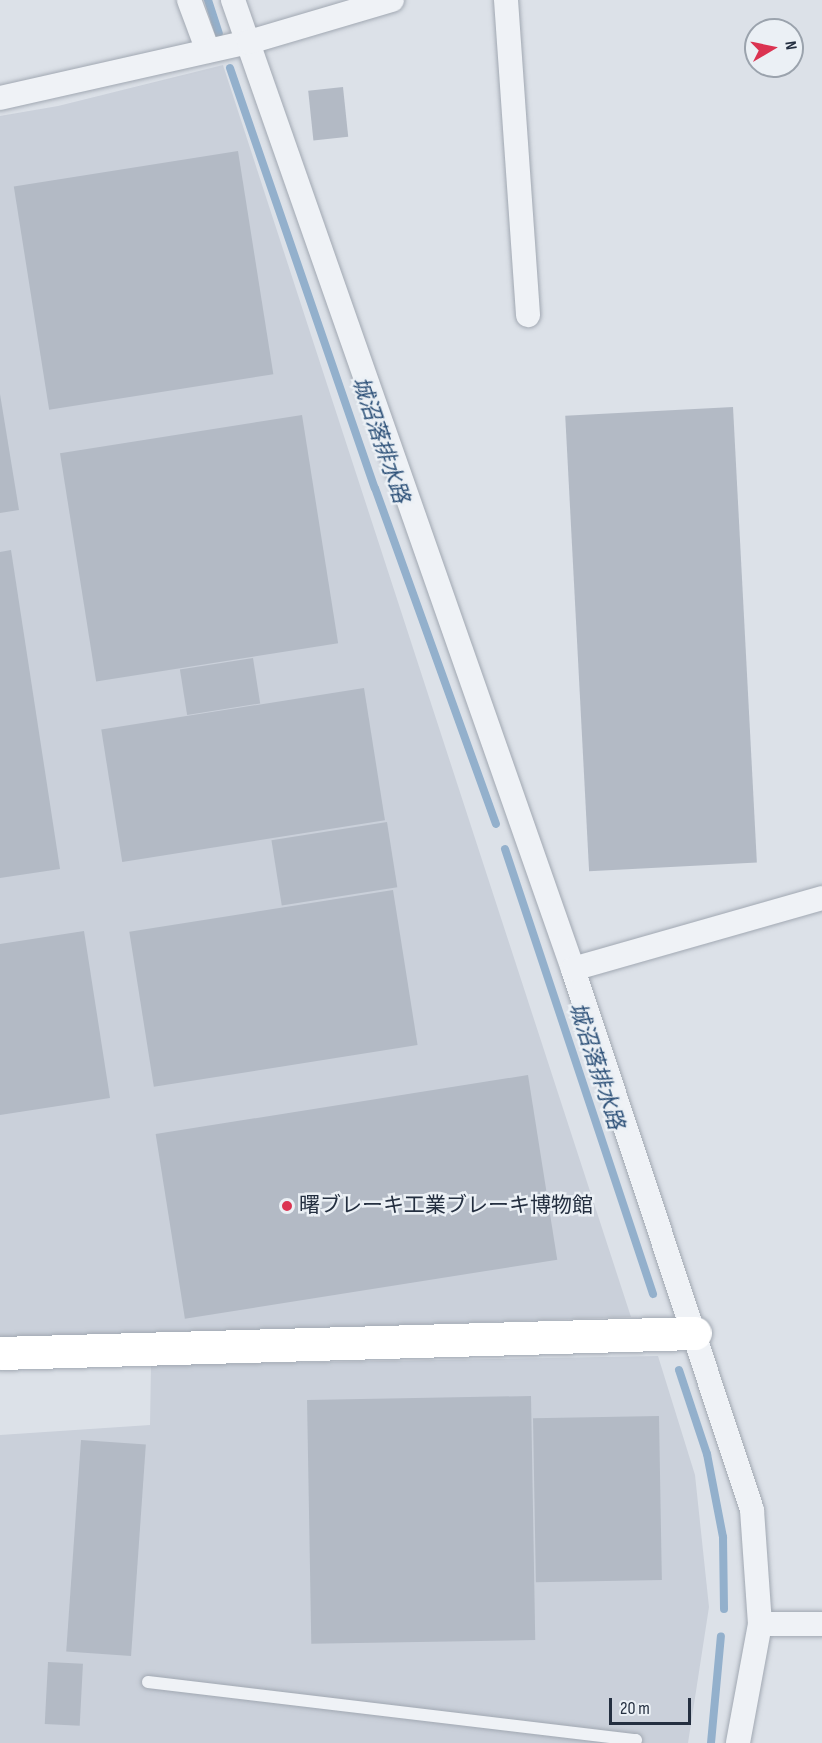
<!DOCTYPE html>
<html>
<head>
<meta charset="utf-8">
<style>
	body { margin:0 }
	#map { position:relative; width:822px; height:1743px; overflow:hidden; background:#dce1e8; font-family:"Sofia Sans Condensed","Noto Sans JP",sans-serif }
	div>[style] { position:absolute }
	.built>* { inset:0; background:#cad0da }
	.stream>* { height:8px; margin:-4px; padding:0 4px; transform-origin:4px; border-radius:4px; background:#93b0cc }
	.building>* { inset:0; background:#b3bac5; transform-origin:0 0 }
	.roads { filter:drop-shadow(0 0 2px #a1a8b2) drop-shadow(0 0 2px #a1a8b2) }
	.lane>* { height:12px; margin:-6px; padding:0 6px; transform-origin:6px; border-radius:6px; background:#eff2f6 }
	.street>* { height:24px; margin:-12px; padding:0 12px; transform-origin:12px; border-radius:12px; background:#eff2f6 }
	.secondary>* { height:33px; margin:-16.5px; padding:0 16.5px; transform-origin:16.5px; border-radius:16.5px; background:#fff }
	.dots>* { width:16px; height:16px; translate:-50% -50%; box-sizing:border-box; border:3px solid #ebf0f5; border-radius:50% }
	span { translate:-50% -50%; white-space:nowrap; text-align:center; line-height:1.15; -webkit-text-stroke:5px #ebf0f5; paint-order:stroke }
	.poi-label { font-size:21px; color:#242f40 }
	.left { translate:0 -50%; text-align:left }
	.water-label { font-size:22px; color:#2b4f77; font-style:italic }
	.north { position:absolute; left:744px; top:18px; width:60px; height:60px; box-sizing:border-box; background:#ebf0f5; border:2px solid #9ba3ad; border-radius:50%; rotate:81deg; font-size:16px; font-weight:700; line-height:24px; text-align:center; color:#242f40 }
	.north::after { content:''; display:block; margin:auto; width:21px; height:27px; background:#db3351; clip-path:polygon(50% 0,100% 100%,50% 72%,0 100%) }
	.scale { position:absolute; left:609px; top:1698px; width:82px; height:27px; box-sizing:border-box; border:3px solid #242f40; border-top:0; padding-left:8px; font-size:18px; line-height:21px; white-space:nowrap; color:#242f40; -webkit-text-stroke:4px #ebf0f5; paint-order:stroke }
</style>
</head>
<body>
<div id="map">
	<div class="built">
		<div style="clip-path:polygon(223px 65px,631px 1317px,0 1339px,0 116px,58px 106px)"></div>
		<div style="clip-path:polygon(658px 1356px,695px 1475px,709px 1607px,688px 1743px,0 1743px,0 1435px,150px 1425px,151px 1365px)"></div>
	</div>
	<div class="stream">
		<div style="left:208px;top:0;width:35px;rotate:72deg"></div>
		<div style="left:230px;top:68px;width:444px;rotate:71deg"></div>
		<div style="left:375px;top:488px;width:357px;rotate:70.2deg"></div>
		<div style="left:505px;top:849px;width:469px;rotate:71.6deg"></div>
		<div style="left:679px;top:1370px;width:89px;rotate:71.6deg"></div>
		<div style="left:707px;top:1454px;width:85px;rotate:79.1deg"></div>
		<div style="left:723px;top:1537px;width:72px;rotate:89.2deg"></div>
		<div style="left:711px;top:1743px;width:107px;rotate:-84.7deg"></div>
	</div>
	<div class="building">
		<div style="left:343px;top:87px;width:50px;height:35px;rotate:84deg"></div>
		<div style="left:238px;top:151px;width:226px;height:227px;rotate:81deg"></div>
		<div style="clip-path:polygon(0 394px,19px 510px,0 513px)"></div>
		<div style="left:733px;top:407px;width:456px;height:168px;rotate:87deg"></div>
		<div style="left:302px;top:415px;width:231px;height:245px;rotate:81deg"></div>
		<div style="clip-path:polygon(11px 550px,60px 869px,0 878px,0 552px)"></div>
		<div style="left:253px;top:658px;width:46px;height:74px;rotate:81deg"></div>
		<div style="left:364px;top:688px;width:134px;height:266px;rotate:81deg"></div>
		<div style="left:387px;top:822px;width:66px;height:117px;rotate:81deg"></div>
		<div style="left:393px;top:890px;width:157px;height:267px;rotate:81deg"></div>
		<div style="clip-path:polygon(84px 931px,110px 1098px,0 1115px,0 944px)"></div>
		<div style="left:528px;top:1075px;width:187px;height:377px;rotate:81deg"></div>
		<div style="left:531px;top:1396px;width:244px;height:224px;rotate:89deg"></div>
		<div style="left:659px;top:1416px;width:164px;height:126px;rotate:89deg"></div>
		<div style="left:81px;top:1440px;width:65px;height:212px;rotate:4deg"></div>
		<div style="left:48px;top:1662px;width:35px;height:62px;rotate:3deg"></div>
	</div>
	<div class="roads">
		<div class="lane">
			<div style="left:148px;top:1682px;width:491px;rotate:6.8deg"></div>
			<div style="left:636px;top:1740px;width:3px;rotate:108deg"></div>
		</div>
		<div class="street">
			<div style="left:189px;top:0;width:54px;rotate:69.6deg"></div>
			<div style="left:233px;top:0;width:1027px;rotate:70.67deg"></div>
			<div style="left:573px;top:969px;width:570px;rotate:71.69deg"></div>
			<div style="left:752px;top:1510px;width:114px;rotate:86deg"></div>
			<div style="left:760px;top:1624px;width:121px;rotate:100.5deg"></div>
			<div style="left:506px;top:0;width:316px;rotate:86deg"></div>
			<div style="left:0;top:98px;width:255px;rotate:-12.7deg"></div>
			<div style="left:249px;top:42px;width:149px;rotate:-16.4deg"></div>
			<div style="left:573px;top:969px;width:259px;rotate:-15.9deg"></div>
			<div style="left:760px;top:1624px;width:62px"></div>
		</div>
		<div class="secondary">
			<div style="left:0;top:1353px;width:695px;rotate:-1.65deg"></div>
		</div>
	</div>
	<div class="dots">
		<div style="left:287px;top:1206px;background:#db3351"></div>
	</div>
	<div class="poi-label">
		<span class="left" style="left:299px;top:1206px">曙ブレーキ工業ブレーキ博物館</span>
	</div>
	<div class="water-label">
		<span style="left:380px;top:440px;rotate:71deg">城沼落排水路</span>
		<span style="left:596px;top:1066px;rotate:72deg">城沼落排水路</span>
	</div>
	<div class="north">N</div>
	<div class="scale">20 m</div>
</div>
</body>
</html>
